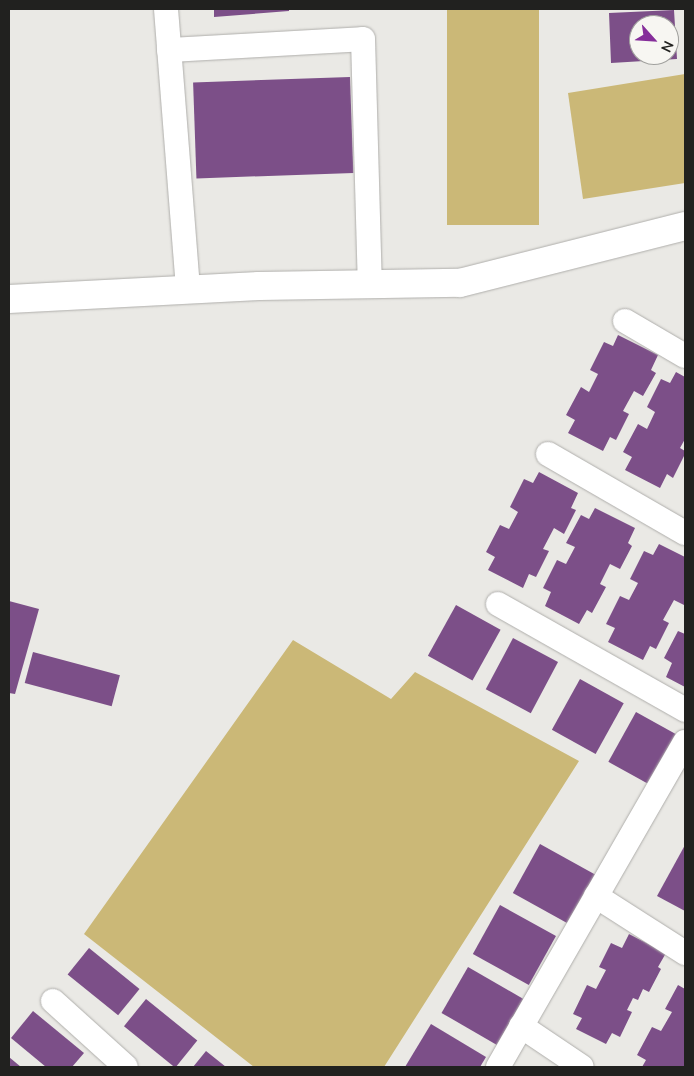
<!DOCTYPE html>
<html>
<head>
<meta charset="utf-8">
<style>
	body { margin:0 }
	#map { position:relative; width:694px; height:1076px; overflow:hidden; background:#eae9e5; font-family:"Nunito Sans",sans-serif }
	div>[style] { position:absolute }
	.green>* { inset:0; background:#cbb877; transform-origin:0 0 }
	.building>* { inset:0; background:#7c4f88; transform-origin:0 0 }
	.roads { filter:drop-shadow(0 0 1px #afaeab) drop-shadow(0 0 1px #afaeab) }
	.minor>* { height:24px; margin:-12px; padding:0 12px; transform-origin:12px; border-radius:12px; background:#fff }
	.tertiary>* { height:28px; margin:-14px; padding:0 14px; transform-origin:14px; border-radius:14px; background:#fff }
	span { translate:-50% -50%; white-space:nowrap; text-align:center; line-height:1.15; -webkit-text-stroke:5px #f7f6f2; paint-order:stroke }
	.frame { position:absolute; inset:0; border:10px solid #21211f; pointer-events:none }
	.north { position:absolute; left:629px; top:15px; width:50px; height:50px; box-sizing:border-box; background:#f7f6f2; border:1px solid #a1a19e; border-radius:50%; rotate:116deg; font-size:14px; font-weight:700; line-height:20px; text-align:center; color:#21211f }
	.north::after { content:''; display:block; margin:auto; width:18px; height:22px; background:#852d9a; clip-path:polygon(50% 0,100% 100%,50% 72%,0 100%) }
</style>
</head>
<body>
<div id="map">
	<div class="green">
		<div style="left:447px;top:9px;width:92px;height:216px"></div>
		<div style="clip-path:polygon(685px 74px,685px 183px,583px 199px,568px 93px)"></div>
		<div style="clip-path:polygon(293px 640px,391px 699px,415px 672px,579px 761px,384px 1067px,254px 1067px,84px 934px)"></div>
	</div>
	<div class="building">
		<div style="clip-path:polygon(214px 9px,289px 9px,289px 11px,214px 17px)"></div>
		<div style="clip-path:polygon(evenodd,674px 10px,677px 59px,611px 63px,609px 13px,674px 10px,639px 25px,669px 25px,669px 55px,639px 55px,639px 25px)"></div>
		<div style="left:350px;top:77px;width:96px;height:157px;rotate:88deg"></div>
		<div style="clip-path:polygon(618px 335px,658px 355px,651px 370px,656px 373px,643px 396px,634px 391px,623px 411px,629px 414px,616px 440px,610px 437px,603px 451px,568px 433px,575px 420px,566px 415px,581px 387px,589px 392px,598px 374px,590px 370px,604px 342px,613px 346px)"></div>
		<div style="clip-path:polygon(676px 372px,685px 377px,685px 439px,680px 448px,685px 451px,685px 454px,673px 478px,667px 474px,660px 488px,625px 470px,632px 457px,623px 452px,638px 424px,647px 429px,655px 412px,647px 407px,661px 379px,670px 383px)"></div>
		<div style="clip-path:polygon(539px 472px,578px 493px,571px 508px,576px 510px,564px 534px,554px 528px,543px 549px,549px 551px,536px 577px,529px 574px,523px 588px,488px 570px,495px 557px,486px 552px,500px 525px,509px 529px,518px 512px,510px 507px,524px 479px,533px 483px)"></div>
		<div style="clip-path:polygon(595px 508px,635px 528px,628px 543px,632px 546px,620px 569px,610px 564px,600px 584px,606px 587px,592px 613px,587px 610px,579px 624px,545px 606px,551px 592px,543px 588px,557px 560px,566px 564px,575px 547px,566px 543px,581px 515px,589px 519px)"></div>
		<div style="clip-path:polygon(659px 544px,685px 557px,685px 602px,684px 605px,674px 600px,663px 620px,669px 623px,656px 649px,650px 646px,643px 660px,608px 642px,615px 628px,606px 624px,620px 596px,629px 600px,638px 583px,630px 579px,644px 551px,653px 555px)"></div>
		<div style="clip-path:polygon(9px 601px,39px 609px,15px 694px,9px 693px)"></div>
		<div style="left:456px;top:605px;width:51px;height:58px;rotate:29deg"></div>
		<div style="clip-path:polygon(678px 631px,685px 634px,685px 687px,666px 677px,672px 663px,664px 658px)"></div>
		<div style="left:513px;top:638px;width:51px;height:58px;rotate:28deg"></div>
		<div style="left:33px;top:652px;width:90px;height:32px;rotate:15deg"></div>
		<div style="left:580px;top:679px;width:50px;height:58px;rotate:29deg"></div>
		<div style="left:636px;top:712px;width:50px;height:57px;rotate:29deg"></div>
		<div style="left:540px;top:844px;width:64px;height:56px;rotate:29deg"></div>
		<div style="clip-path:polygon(685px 845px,685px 911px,657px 896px)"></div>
		<div style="left:500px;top:905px;width:64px;height:56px;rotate:29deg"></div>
		<div style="clip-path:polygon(629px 934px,666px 953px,658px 967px,661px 969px,649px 992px,643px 989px,638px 1000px,633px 998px,627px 1010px,632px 1012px,620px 1037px,612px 1033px,606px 1044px,576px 1029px,582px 1018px,573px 1014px,587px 985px,596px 989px,606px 970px,599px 967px,611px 943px,622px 948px)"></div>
		<div style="left:89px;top:948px;width:65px;height:34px;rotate:39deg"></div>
		<div style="left:468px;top:967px;width:64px;height:53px;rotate:30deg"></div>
		<div style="clip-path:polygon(678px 985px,685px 989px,685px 1067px,642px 1067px,646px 1060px,637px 1055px,652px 1027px,661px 1031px,672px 1012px,665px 1009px)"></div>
		<div style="left:146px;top:999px;width:66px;height:35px;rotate:39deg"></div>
		<div style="clip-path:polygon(33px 1011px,84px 1053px,72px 1067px,46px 1067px,11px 1038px)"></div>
		<div style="clip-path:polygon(431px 1024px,486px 1057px,480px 1067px,405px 1067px)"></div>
		<div style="clip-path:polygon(206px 1051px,226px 1067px,193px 1067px)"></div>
		<div style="clip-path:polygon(9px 1057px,21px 1067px,9px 1067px)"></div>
	</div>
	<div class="roads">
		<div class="minor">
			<div style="left:166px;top:9px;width:282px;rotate:85.5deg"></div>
			<div style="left:169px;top:50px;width:194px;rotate:-3.2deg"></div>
			<div style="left:363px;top:39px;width:246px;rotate:88.4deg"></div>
			<div style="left:625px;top:321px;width:69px;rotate:30.3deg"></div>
			<div style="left:548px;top:454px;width:158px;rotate:30deg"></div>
			<div style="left:498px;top:604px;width:215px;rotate:29.5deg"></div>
			<div style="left:596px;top:896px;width:106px;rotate:32.6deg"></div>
			<div style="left:53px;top:1001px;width:98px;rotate:42.1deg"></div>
			<div style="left:521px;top:1026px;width:73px;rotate:33.9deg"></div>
			<div style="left:498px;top:1067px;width:375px;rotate:-60.1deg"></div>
		</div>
		<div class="tertiary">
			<div style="left:9px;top:299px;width:250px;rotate:-3deg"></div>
			<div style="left:259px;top:286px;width:201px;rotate:-0.9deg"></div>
			<div style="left:460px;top:283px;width:232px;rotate:-14.2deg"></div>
		</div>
	</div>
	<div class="frame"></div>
	<div class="north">N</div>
</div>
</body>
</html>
